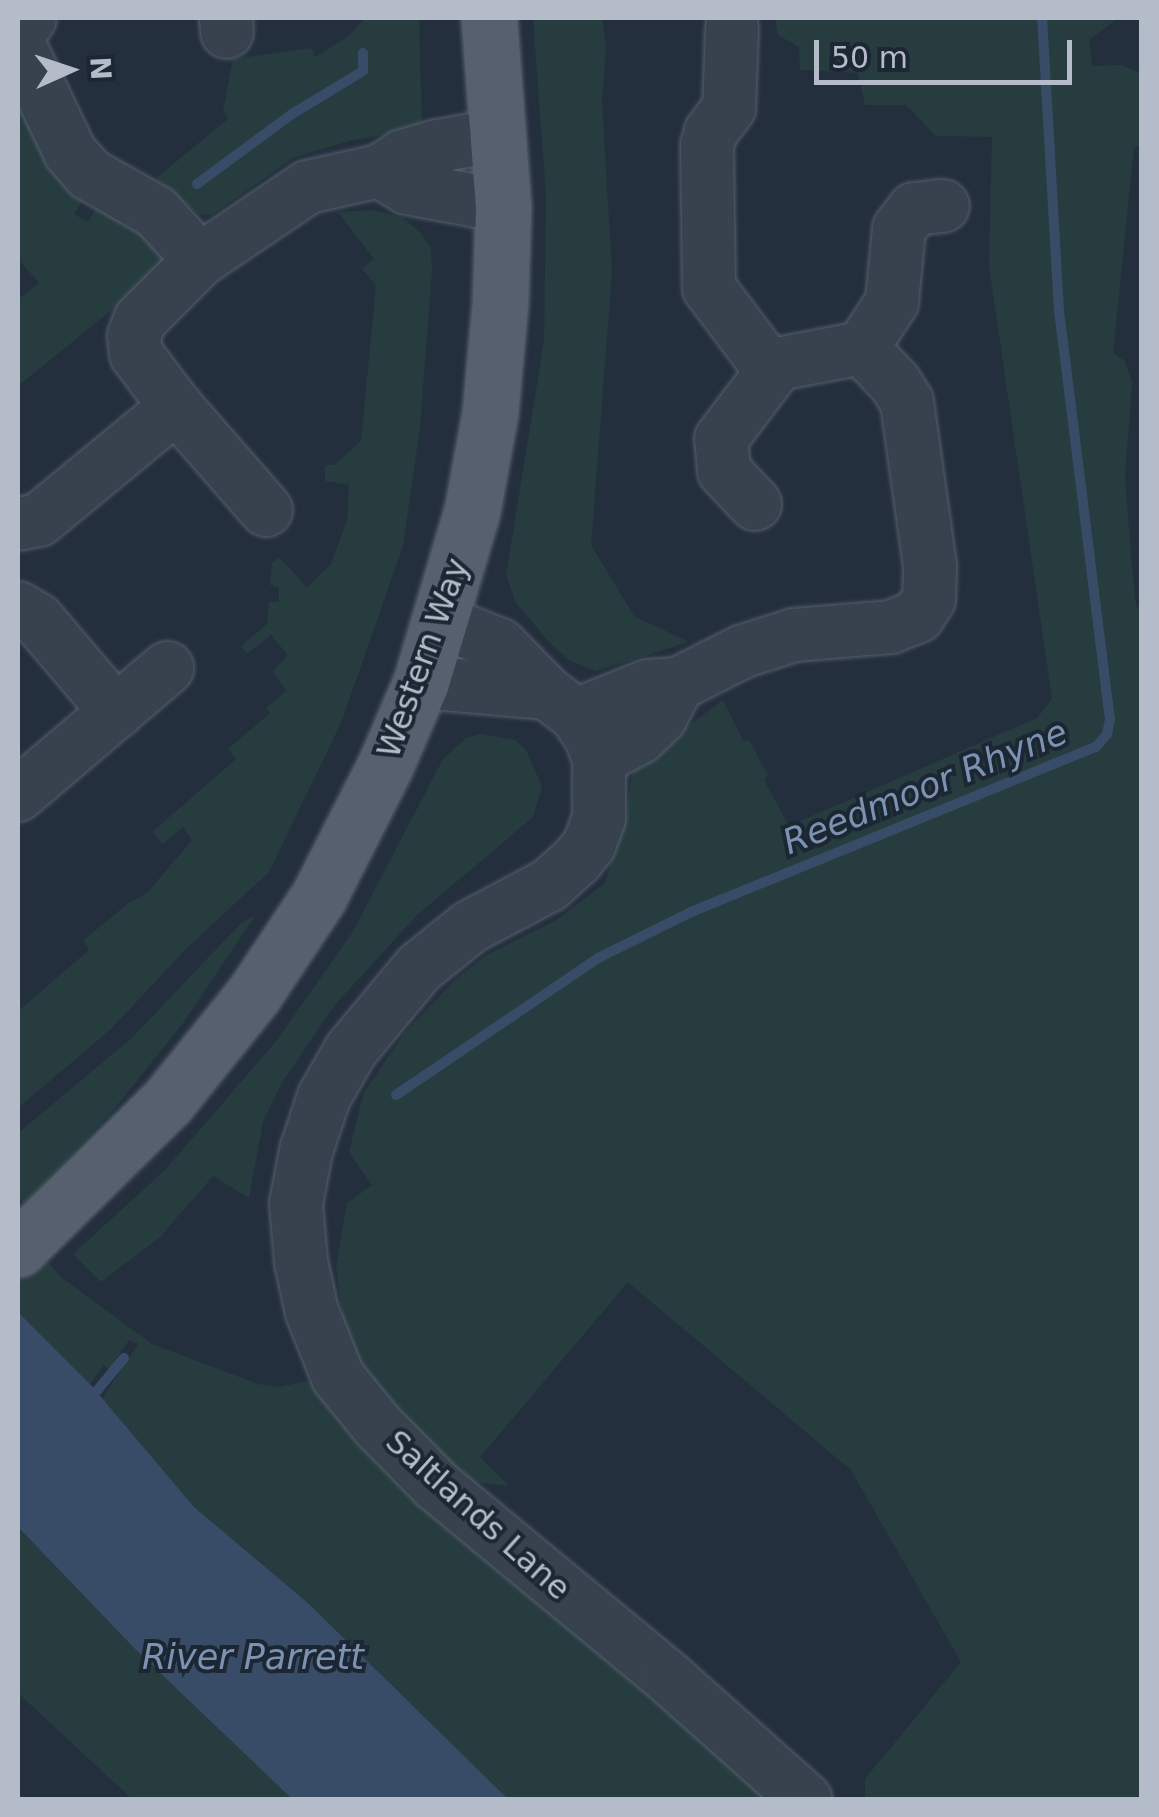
<!DOCTYPE html>
<html>
<head>
<meta charset="utf-8">
<style>
	body { margin:0 }
	#map { position:relative; width:1159px; height:1817px; overflow:hidden; background:#242f3e; font-family:"DejaVu Sans",sans-serif }
	div>[style] { position:absolute }
	.green>* { inset:0; background:#263c3f }
	.water>* { inset:0; background:#394c67 }
	.stream>* { height:10px; margin:-5px; padding:0 5px; transform-origin:5px; border-radius:5px; background:#394c67 }
	.roads { filter:drop-shadow(0 0 2px #565f6c) drop-shadow(0 0 2px #565f6c) }
	.minor>* { height:52px; margin:-26px; padding:0 26px; transform-origin:26px; border-radius:26px; background:#38414e }
	.major>* { height:55px; margin:-27.5px; padding:0 27.5px; transform-origin:27.5px; border-radius:27.5px; background:#56606e }
	span { translate:-50% -50%; white-space:nowrap; text-align:center; line-height:1.15; -webkit-text-stroke:8px #1d2633; paint-order:stroke }
	.street-label { font-size:32px; color:#b4bcc9 }
	.water-label { font-size:35px; color:#7c92b1; font-style:italic }
	.frame { position:absolute; inset:0; border:20px solid #b4bcc9; pointer-events:none }
	.north { position:absolute; left:20px; top:20px; width:100px; height:100px; -webkit-text-stroke:8px #1d2633; paint-order:stroke; rotate:87deg; font-size:28px; font-weight:700; line-height:40px; text-align:center; color:#b4bcc9 }
	.north::after { content:''; display:block; margin:auto; width:35px; height:45px; background:#b4bcc9; clip-path:polygon(50% 0,100% 100%,50% 72%,0 100%) }
	.scale { position:absolute; left:814px; top:40px; width:258px; height:45px; box-sizing:border-box; border:5px solid #b4bcc9; border-top:0; padding-left:12px; font-size:30px; line-height:35px; white-space:nowrap; color:#b4bcc9; -webkit-text-stroke:8px #1d2633; paint-order:stroke }
</style>
</head>
<body>
<div id="map">
	<div class="green">
		<div style="clip-path:polygon(365px 18px,419px 18px,422px 128px,349px 141px,293px 158px,212px 215px,198px 214px,155px 179px,228px 119px,223px 111px,233px 59px,312px 48px,315px 57px,347px 37px)"></div>
		<div style="clip-path:polygon(533px 18px,602px 18px,606px 46px,602px 101px,612px 272px,591px 545px,634px 616px,689px 642px,596px 671px,569px 660px,550px 643px,516px 603px,506px 575px,544px 341px,546px 196px)"></div>
		<div style="clip-path:polygon(775px 18px,1118px 18px,1089px 40px,1092px 66px,1122px 65px,1142px 74px,1141px 146px,1134px 147px,1113px 353px,1125px 361px,1132px 382px,1125px 479px,1132px 567px,1136px 606px,1142px 610px,1141px 1799px,865px 1799px,865px 1779px,961px 1662px,851px 1470px,628px 1282px,480px 1457px,509px 1486px,465px 1481px,425px 1450px,352px 1354px,342px 1314px,336px 1266px,347px 1203px,372px 1185px,349px 1152px,364px 1092px,406px 1031px,456px 979px,485px 956px,558px 919px,605px 883px,627px 808px,633px 766px,723px 700px,744px 742px,749px 740px,768px 775px,764px 780px,789px 826px,1037px 718px,1052px 699px,989px 266px,992px 137px,936px 136px,906px 105px,865px 105px,858px 73px,800px 70px,799px 47px,778px 35px)"></div>
		<div style="clip-path:polygon(21px 104px,86px 196px,74px 214px,88px 222px,98px 205px,133px 223px,158px 249px,162px 259px,156px 274px,18px 386px,18px 299px,39px 283px,18px 259px,18px 106px)"></div>
		<div style="clip-path:polygon(372px 210px,402px 217px,421px 233px,431px 248px,432px 272px,420px 427px,403px 546px,341px 723px,269px 872px,187px 948px,111px 1029px,18px 1108px,18px 1011px,89px 950px,83px 941px,127px 904px,147px 893px,192px 840px,183px 827px,163px 844px,152px 832px,236px 759px,228px 749px,270px 713px,266px 708px,286px 691px,273px 671px,288px 655px,271px 635px,247px 654px,241px 646px,267px 624px,269px 602px,279px 602px,279px 587px,270px 585px,272px 563px,279px 557px,307px 587px,331px 564px,347px 520px,349px 485px,325px 481px,325px 465px,334px 465px,361px 441px,376px 285px,362px 269px,374px 259px,338px 212px)"></div>
		<div style="clip-path:polygon(480px 734px,515px 740px,526px 750px,542px 786px,533px 817px,416px 916px,334px 1006px,281px 1084px,263px 1122px,249px 1198px,213px 1176px,160px 1237px,101px 1282px,73px 1254px,165px 1170px,277px 1040px,352px 933px,443px 759px,466px 738px)"></div>
		<div style="clip-path:polygon(255px 916px,183px 1023px,112px 1112px,24px 1204px,18px 1198px,18px 1133px,133px 1037px,241px 923px)"></div>
		<div style="clip-path:polygon(18px 1229px,61px 1277px,152px 1344px,258px 1384px,279px 1387px,318px 1379px,777px 1799px,508px 1799px,308px 1603px,194px 1507px,101px 1400px,138px 1344px,129px 1340px,109px 1369px,104px 1365px,90px 1384px,18px 1312px)"></div>
		<div style="clip-path:polygon(18px 1527px,136px 1650px,292px 1799px,132px 1799px,18px 1693px)"></div>
	</div>
	<div class="water">
		<div style="clip-path:polygon(18px 1312px,90px 1384px,194px 1507px,308px 1603px,508px 1799px,292px 1799px,136px 1650px,18px 1527px)"></div>
	</div>
	<div class="stream">
		<div style="left:197px;top:184px;width:118px;rotate:-36.4deg"></div>
		<div style="left:292px;top:114px;width:83px;rotate:-31.2deg"></div>
		<div style="left:363px;top:71px;width:18px;rotate:-90deg"></div>
		<div style="left:396px;top:1095px;width:244px;rotate:-34.1deg"></div>
		<div style="left:598px;top:958px;width:104px;rotate:-26.3deg"></div>
		<div style="left:691px;top:912px;width:437px;rotate:-22.2deg"></div>
		<div style="left:1096px;top:747px;width:17px;rotate:-50deg"></div>
		<div style="left:1107px;top:734px;width:14px;rotate:-78deg"></div>
		<div style="left:1110px;top:720px;width:412px;rotate:-97.1deg"></div>
		<div style="left:1059px;top:311px;width:293px;rotate:-93.3deg"></div>
		<div style="left:96px;top:1392px;width:44px;rotate:-50.5deg"></div>
	</div>
	<div class="roads">
		<div class="minor">
			<div style="left:30px;top:18px;width:19px;rotate:126deg"></div>
			<div style="left:19px;top:33px;width:12px;rotate:90deg"></div>
			<div style="left:19px;top:45px;width:119px;rotate:64.5deg"></div>
			<div style="left:70px;top:152px;width:29px;rotate:49deg"></div>
			<div style="left:89px;top:174px;width:77px;rotate:29.6deg"></div>
			<div style="left:156px;top:212px;width:65px;rotate:47.5deg"></div>
			<div style="left:226px;top:18px;width:14px;rotate:86deg"></div>
			<div style="left:732px;top:28px;width:80px;rotate:92.1deg"></div>
			<div style="left:729px;top:108px;width:30px;rotate:127deg"></div>
			<div style="left:711px;top:132px;width:15px;rotate:106deg"></div>
			<div style="left:707px;top:146px;width:142px;rotate:89.2deg"></div>
			<div style="left:709px;top:288px;width:90px;rotate:53.1deg"></div>
			<div style="left:763px;top:360px;width:16px;rotate:15deg"></div>
			<div style="left:380px;top:171px;width:32px;rotate:32deg"></div>
			<div style="left:407px;top:188px;width:98px;rotate:10.6deg"></div>
			<div style="left:755px;top:504px;width:45px;rotate:-133.2deg"></div>
			<div style="left:724px;top:471px;width:32px;rotate:-95deg"></div>
			<div style="left:721px;top:439px;width:94px;rotate:-52.8deg"></div>
			<div style="left:778px;top:364px;width:86px;rotate:-10.8deg"></div>
			<div style="left:862px;top:348px;width:55px;rotate:-56.9deg"></div>
			<div style="left:892px;top:302px;width:73px;rotate:-84.5deg"></div>
			<div style="left:899px;top:229px;width:25px;rotate:-53deg"></div>
			<div style="left:914px;top:209px;width:29px;rotate:-6deg"></div>
			<div style="left:266px;top:510px;width:137px;rotate:-131.1deg"></div>
			<div style="left:176px;top:407px;width:66px;rotate:-127deg"></div>
			<div style="left:136px;top:354px;width:18px;rotate:-96deg"></div>
			<div style="left:134px;top:336px;width:17px;rotate:-69deg"></div>
			<div style="left:140px;top:320px;width:85px;rotate:-45deg"></div>
			<div style="left:200px;top:260px;width:130px;rotate:-34.1deg"></div>
			<div style="left:308px;top:187px;width:74px;rotate:-12.5deg"></div>
			<div style="left:380px;top:171px;width:27px;rotate:-33deg"></div>
			<div style="left:403px;top:156px;width:37px;rotate:-16deg"></div>
			<div style="left:439px;top:146px;width:60px;rotate:-10.6deg"></div>
			<div style="left:18px;top:524px;width:21px;rotate:-11deg"></div>
			<div style="left:39px;top:520px;width:178px;rotate:-39.5deg"></div>
			<div style="left:18px;top:608px;width:23px;rotate:31deg"></div>
			<div style="left:38px;top:620px;width:121px;rotate:49.7deg"></div>
			<div style="left:442px;top:622px;width:62px;rotate:21.6deg"></div>
			<div style="left:500px;top:645px;width:67px;rotate:45.6deg"></div>
			<div style="left:547px;top:693px;width:36px;rotate:37deg"></div>
			<div style="left:576px;top:715px;width:27px;rotate:56deg"></div>
			<div style="left:591px;top:737px;width:23px;rotate:70deg"></div>
			<div style="left:599px;top:759px;width:59px;rotate:90deg"></div>
			<div style="left:599px;top:818px;width:29px;rotate:110deg"></div>
			<div style="left:589px;top:845px;width:19px;rotate:129deg"></div>
			<div style="left:577px;top:860px;width:38px;rotate:138deg"></div>
			<div style="left:549px;top:885px;width:89px;rotate:152deg"></div>
			<div style="left:470px;top:927px;width:65px;rotate:141.2deg"></div>
			<div style="left:419px;top:968px;width:107px;rotate:129.7deg"></div>
			<div style="left:351px;top:1050px;width:54px;rotate:119.9deg"></div>
			<div style="left:324px;top:1097px;width:57px;rotate:108.4deg"></div>
			<div style="left:306px;top:1151px;width:54px;rotate:100.7deg"></div>
			<div style="left:296px;top:1204px;width:58px;rotate:85.1deg"></div>
			<div style="left:301px;top:1262px;width:51px;rotate:77.6deg"></div>
			<div style="left:312px;top:1312px;width:70px;rotate:68.2deg"></div>
			<div style="left:338px;top:1377px;width:63px;rotate:50.8deg"></div>
			<div style="left:378px;top:1426px;width:83px;rotate:45.5deg"></div>
			<div style="left:436px;top:1485px;width:303px;rotate:39.6deg"></div>
			<div style="left:669px;top:1678px;width:183px;rotate:41.7deg"></div>
			<div style="left:421px;top:682px;width:126px;rotate:5deg"></div>
			<div style="left:576px;top:715px;width:78px;rotate:-21.9deg"></div>
			<div style="left:648px;top:686px;width:30px;rotate:-4deg"></div>
			<div style="left:678px;top:684px;width:74px;rotate:-26.6deg"></div>
			<div style="left:744px;top:651px;width:52px;rotate:-17.7deg"></div>
			<div style="left:794px;top:635px;width:97px;rotate:-4.7deg"></div>
			<div style="left:891px;top:627px;width:29px;rotate:-22deg"></div>
			<div style="left:918px;top:616px;width:20px;rotate:-57deg"></div>
			<div style="left:929px;top:599px;width:33px;rotate:-88deg"></div>
			<div style="left:930px;top:566px;width:166px;rotate:-98deg"></div>
			<div style="left:907px;top:402px;width:22px;rotate:-122deg"></div>
			<div style="left:895px;top:383px;width:48px;rotate:-133.3deg"></div>
			<div style="left:599px;top:759px;width:47px;rotate:-28.2deg"></div>
			<div style="left:640px;top:737px;width:28px;rotate:-44deg"></div>
			<div style="left:660px;top:718px;width:38px;rotate:-62deg"></div>
			<div style="left:18px;top:795px;width:196px;rotate:-40.4deg"></div>
		</div>
		<div class="major">
			<div style="left:18px;top:1249px;width:211px;rotate:-44.6deg"></div>
			<div style="left:168px;top:1101px;width:137px;rotate:-51.2deg"></div>
			<div style="left:254px;top:994px;width:118px;rotate:-56.4deg"></div>
			<div style="left:319px;top:896px;width:146px;rotate:-63.1deg"></div>
			<div style="left:385px;top:766px;width:91px;rotate:-66.8deg"></div>
			<div style="left:421px;top:682px;width:178px;rotate:-73.4deg"></div>
			<div style="left:472px;top:511px;width:100px;rotate:-79.6deg"></div>
			<div style="left:490px;top:413px;width:109px;rotate:-84.8deg"></div>
			<div style="left:500px;top:304px;width:98px;rotate:-88.2deg"></div>
			<div style="left:503px;top:206px;width:189px;rotate:-94.3deg"></div>
		</div>
	</div>
	<div class="street-label">
		<span style="left:423px;top:658px;rotate:-70deg">Western Way</span>
		<span style="left:478px;top:1515px;rotate:42deg">Saltlands Lane</span>
	</div>
	<div class="water-label">
		<span style="left:925px;top:787px;rotate:-22deg">Reedmoor Rhyne</span>
		<span style="left:253px;top:1657px">River Parrett</span>
	</div>
	<div class="frame"></div>
	<div class="north">N</div>
	<div class="scale">50 m</div>
</div>
</body>
</html>
